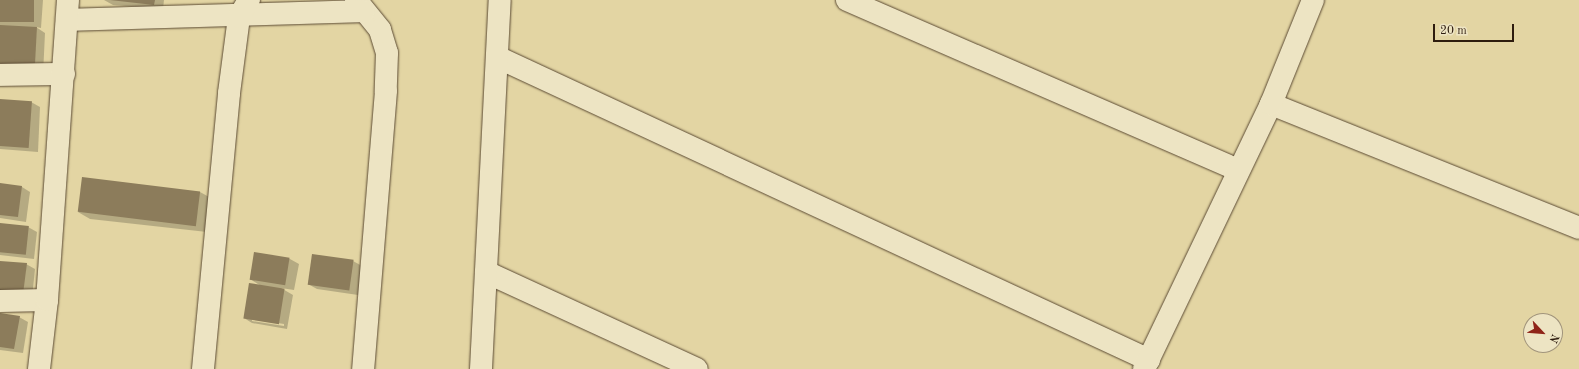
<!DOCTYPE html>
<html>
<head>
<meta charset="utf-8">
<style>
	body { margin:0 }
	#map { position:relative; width:1579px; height:369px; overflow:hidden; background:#e3d5a3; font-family:"Old Standard TT",serif }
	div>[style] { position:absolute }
	.shadow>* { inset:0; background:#0003 }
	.building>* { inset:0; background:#8c7c5b; transform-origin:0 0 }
	.roads { filter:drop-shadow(0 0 1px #5b4a33) drop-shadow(0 0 1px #5b4a33) }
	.street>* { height:22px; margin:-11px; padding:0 11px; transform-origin:11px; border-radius:11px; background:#ede4c3 }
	span { translate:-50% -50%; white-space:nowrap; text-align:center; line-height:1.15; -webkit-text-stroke:3px #ede4c3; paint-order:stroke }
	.north { position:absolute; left:1523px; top:313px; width:40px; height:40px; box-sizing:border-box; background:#ede4c3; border:1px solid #a1947b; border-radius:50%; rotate:116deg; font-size:11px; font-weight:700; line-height:16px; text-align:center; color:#2e1c0e }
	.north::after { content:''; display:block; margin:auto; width:14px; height:18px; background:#8f2418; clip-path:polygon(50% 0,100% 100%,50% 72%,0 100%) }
	.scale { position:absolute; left:1433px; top:24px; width:81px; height:18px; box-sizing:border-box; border:2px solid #2e1c0e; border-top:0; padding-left:5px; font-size:12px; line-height:14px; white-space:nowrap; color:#2e1c0e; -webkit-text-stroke:3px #ede4c3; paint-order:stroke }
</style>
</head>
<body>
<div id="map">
	<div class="shadow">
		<div style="clip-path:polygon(0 0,43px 0,41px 28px,36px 27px,45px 33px,43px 75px,0 74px)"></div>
		<div style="clip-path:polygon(104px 0,164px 0,163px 9px,113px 5px)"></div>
		<div style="clip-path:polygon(0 100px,31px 102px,40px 107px,38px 152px,0 149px)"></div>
		<div style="clip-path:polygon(0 184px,22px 187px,30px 192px,26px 222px,0 218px)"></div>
		<div style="clip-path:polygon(200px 192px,211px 198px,207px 232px,90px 219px,78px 212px)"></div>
		<div style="clip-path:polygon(0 224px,28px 227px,37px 232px,34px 259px,0 255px)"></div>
		<div style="clip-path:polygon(evenodd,255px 253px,290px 259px,299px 264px,294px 290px,281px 288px,293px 295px,287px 329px,252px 323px,244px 318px,261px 286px,250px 279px,255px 253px,252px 319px,284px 324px,284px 326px,252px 321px,252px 319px)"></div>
		<div style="clip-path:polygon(353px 261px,362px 266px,358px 295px,317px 289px,308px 284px)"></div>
		<div style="clip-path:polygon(0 262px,26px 264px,35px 269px,32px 298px,0 294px)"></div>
		<div style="clip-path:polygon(0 314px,19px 317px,28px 322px,23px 353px,0 350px)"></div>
	</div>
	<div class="building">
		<div style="left:0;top:0;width:34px;height:22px"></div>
		<div style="clip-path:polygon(110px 0,155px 0,154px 5px)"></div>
		<div style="left:0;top:25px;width:37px;height:45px;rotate:3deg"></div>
		<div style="left:0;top:99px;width:32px;height:47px;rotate:4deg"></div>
		<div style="left:82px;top:177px;width:119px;height:35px;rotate:7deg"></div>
		<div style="clip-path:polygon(0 183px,22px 186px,18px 217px,0 215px)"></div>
		<div style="left:0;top:223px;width:29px;height:29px;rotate:6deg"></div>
		<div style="left:254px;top:252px;width:36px;height:28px;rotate:9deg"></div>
		<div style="left:312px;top:254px;width:42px;height:31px;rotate:8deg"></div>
		<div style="clip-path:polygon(0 261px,27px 263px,23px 294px,0 291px)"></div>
		<div style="left:249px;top:283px;width:36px;height:36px;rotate:9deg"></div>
		<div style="clip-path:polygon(0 313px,20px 316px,14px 349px,0 347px)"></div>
	</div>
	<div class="roads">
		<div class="street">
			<div style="left:356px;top:0;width:38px;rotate:51deg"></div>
			<div style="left:380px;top:30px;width:24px;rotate:73deg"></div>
			<div style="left:387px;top:53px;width:38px;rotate:92deg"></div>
			<div style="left:386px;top:91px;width:279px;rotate:94.7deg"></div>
			<div style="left:847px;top:0;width:426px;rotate:23.5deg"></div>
			<div style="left:67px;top:20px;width:297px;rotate:-1.7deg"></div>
			<div style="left:497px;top:57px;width:719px;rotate:24.93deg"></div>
			<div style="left:0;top:75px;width:64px;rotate:-0.9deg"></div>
			<div style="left:1271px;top:104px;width:332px;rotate:21.9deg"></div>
			<div style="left:486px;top:272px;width:232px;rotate:24.7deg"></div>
			<div style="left:0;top:301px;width:47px;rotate:-1.2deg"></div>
			<div style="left:39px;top:369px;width:69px;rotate:-83.4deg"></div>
			<div style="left:47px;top:300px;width:301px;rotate:-86deg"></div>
			<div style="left:203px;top:369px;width:277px;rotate:-84.6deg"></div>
			<div style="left:229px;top:93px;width:77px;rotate:-82.5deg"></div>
			<div style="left:239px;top:17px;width:20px;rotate:-60deg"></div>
			<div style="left:481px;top:369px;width:369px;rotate:-87.1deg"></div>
			<div style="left:1144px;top:369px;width:294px;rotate:-64.4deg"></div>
			<div style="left:1271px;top:104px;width:112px;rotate:-68deg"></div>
		</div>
	</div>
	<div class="north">N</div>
	<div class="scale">20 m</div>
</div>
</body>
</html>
